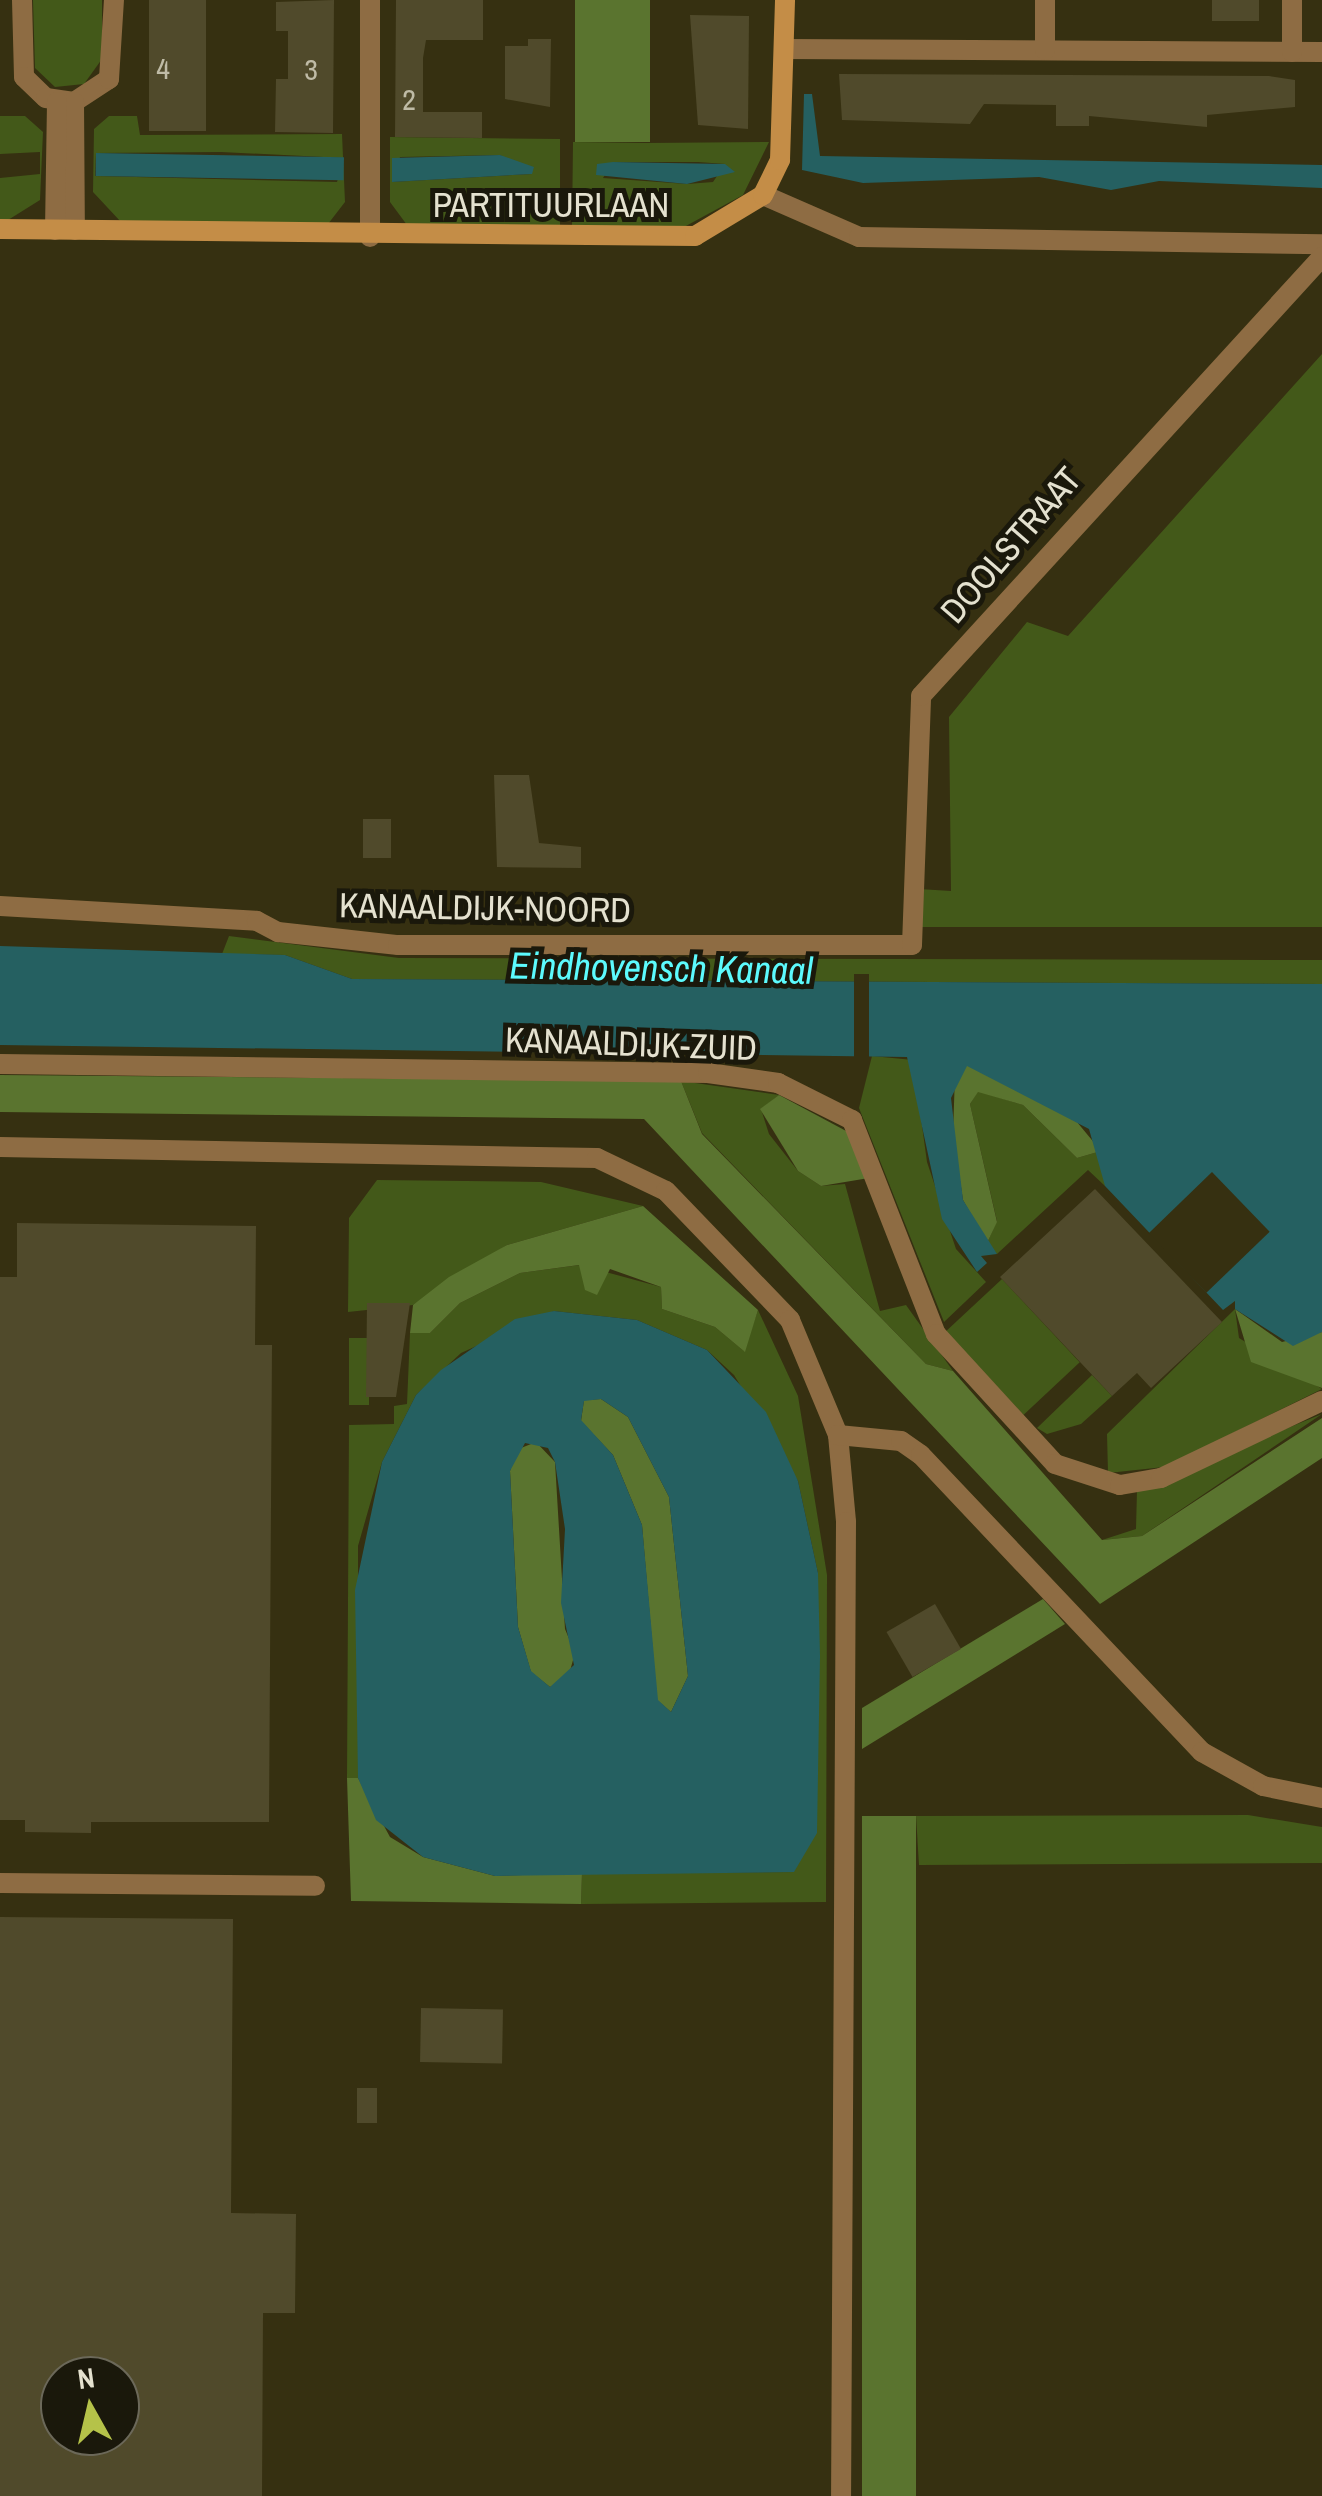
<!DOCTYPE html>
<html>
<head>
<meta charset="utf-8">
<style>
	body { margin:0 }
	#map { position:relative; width:1322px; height:2496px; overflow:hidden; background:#363011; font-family:"Archivo Narrow",sans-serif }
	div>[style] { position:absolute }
	.green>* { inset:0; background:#435919; transform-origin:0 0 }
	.forest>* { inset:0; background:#5a742f; transform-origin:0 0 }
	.water>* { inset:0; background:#256061; transform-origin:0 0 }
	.pier>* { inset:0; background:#363011; transform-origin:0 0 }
	.building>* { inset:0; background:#504a2b; transform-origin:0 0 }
	.street>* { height:20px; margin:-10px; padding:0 10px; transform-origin:10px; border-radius:10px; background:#8e6c43 }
	.secondary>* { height:20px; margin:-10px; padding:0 10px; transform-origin:10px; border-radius:10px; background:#c48d47 }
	span { translate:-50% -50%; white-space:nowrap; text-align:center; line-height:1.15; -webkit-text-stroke:10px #1a180b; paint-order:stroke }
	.number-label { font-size:30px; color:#bfbba6 }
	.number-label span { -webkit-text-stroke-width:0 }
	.street-label { font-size:35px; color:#e4e1cf }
	.water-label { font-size:38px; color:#5cfafd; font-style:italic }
	.north { position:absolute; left:40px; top:2356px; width:100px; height:100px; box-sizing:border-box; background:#1a180b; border:2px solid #6b6859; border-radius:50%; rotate:352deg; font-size:28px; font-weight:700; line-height:40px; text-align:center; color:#e4e1cf }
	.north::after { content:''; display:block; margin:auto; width:35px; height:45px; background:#b5c249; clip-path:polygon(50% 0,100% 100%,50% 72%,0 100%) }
</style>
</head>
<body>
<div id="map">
	<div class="green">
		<div style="clip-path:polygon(33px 0,102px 0,102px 59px,84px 84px,55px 87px,35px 68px)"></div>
		<div style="clip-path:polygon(0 116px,25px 116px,43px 132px,40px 200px,8px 220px,0 220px,0 178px,40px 174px,40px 152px,0 154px)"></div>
		<div style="clip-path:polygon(evenodd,109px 116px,137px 116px,140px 135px,342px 134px,345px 202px,328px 224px,121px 222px,93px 192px,94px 129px,109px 116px,221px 152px,344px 158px,337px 182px,95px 176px,96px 153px,221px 152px)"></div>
		<div style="clip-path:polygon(evenodd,390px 137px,560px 139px,560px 226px,407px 225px,390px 202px,390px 137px,500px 155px,532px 174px,392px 182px,400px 157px,500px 155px)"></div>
		<div style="clip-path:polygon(evenodd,573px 142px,647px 143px,769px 142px,743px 195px,684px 227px,572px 226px,573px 142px,613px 162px,698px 162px,725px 164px,713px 182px,687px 184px,603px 178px,613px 162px)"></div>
		<div style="clip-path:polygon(1322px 354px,1322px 927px,917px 927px,919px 889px,951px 891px,949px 717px,1027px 622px,1068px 636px)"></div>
		<div style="clip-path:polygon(229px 936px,399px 958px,1322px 960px,1322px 984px,352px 979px,285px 955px,222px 954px)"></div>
		<div style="clip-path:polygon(872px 1056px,913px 1060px,927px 1162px,956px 1249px,986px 1282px,944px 1322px,859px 1108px)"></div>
		<div style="clip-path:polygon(681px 1081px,779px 1095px,761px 1109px,769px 1134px,798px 1171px,821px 1186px,845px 1184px,880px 1311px,906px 1305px,953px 1371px,926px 1364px,702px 1133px)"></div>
		<div style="clip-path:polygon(978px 1091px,1023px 1105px,1077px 1158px,1101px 1151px,1105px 1168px,1105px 1186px,1088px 1170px,997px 1254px,987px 1243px,997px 1221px,970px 1104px)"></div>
		<div style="clip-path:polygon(377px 1180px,541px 1182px,643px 1206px,507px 1245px,413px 1305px,348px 1312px,349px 1218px)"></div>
		<div style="clip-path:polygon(580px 1265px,661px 1287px,662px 1309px,715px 1327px,744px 1351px,758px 1310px,798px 1396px,827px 1575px,826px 1902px,581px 1904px,582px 1873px,794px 1872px,818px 1573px,798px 1481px,734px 1375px,707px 1350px,637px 1320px,554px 1311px,461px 1353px,416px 1395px,382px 1462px,358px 1546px,358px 1778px,347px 1778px,349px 1425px,394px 1424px,394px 1406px,407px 1404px,410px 1333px,430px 1333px,460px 1303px,520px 1273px)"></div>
		<div style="left:1002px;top:1279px;width:114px;height:77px;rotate:47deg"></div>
		<div style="clip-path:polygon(1235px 1309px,1239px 1338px,1322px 1389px,1164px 1467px,1108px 1473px,1107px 1434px)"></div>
		<div style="left:349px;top:1338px;width:20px;height:67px"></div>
		<div style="clip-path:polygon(1092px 1375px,1112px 1396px,1081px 1424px,1047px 1434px,1037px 1428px)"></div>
		<div style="clip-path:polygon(1322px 1414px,1142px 1536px,1102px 1540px,1136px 1529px,1137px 1490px)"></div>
		<div style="clip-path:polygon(1248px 1815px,1322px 1827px,1322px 1863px,919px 1865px,916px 1816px)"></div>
	</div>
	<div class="forest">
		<div style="left:575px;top:0;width:75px;height:142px"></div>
		<div style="clip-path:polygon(967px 1065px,1067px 1110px,1101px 1151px,1077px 1158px,1023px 1105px,978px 1092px,970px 1104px,997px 1222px,987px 1243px,963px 1200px,953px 1134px,955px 1074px)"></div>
		<div style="clip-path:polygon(0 1075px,681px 1081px,702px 1134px,926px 1364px,953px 1371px,1102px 1540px,1142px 1536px,1322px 1418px,1322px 1458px,1100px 1604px,644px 1119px,0 1112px)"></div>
		<div style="clip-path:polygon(779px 1095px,848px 1132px,869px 1178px,821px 1186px,798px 1171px,760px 1109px)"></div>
		<div style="clip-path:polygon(643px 1206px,758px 1310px,745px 1352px,715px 1327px,662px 1309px,661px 1287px,610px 1269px,597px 1295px,585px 1290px,579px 1265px,520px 1273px,460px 1303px,430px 1333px,410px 1333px,413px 1305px,449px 1277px,507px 1245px)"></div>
		<div style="clip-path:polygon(1235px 1309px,1282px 1342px,1322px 1332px,1322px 1388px,1251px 1362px)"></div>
		<div style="clip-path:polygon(601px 1399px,628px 1417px,669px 1497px,688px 1676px,671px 1712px,657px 1700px,642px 1525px,613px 1455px,581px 1421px,584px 1400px)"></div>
		<div style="clip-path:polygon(536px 1442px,555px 1462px,565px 1629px,575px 1653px,568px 1678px,550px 1687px,531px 1672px,518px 1627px,510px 1471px,516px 1450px)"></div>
		<div style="clip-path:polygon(1043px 1599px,1065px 1624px,862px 1749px,862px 1708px)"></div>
		<div style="clip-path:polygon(347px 1778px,358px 1778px,390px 1837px,423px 1857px,495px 1876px,582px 1873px,581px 1904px,351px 1901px)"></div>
		<div style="left:916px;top:1816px;width:680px;height:54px;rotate:90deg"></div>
	</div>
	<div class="water">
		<div style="clip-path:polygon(804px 94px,812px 94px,820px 156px,1322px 165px,1322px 188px,1159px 181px,1111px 190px,1039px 177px,863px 183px,802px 170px)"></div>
		<div style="left:96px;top:153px;width:248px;height:23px;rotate:1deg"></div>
		<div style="clip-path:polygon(500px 155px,534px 167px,532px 174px,392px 182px,392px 158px)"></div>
		<div style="clip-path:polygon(613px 162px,725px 164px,735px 172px,687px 184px,596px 175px,597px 164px)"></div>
		<div style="clip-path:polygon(0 946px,285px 955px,352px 979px,1322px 984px,1322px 1332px,1293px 1346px,1235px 1309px,1235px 1301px,1223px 1310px,1105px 1186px,1089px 1129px,967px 1066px,951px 1098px,963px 1200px,997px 1254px,981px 1256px,987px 1263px,977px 1272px,942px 1219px,907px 1057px,0 1045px)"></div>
		<div style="clip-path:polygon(evenodd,554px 1311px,637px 1320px,707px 1350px,766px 1412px,798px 1481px,818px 1573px,820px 1656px,817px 1833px,794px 1872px,495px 1876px,423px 1857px,376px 1820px,358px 1778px,355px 1590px,382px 1462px,416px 1395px,441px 1370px,515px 1319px,554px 1311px,601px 1399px,628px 1417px,669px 1497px,688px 1676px,671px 1712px,658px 1700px,642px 1525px,613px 1455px,581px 1420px,584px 1401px,601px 1399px,554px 1311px,525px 1443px,548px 1448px,555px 1462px,565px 1529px,561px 1603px,574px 1665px,550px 1687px,531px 1671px,518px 1627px,510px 1471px,525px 1443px)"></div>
	</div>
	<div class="pier">
		<div style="left:854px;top:974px;width:15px;height:87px"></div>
		<div style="left:1212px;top:1172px;width:83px;height:88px;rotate:46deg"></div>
	</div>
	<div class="building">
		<div style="left:149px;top:0;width:57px;height:131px"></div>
		<div style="clip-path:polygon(334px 0,333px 133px,275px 132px,276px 79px,288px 79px,288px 31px,276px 31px,276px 2px)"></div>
		<div style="clip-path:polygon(396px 0,483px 0,483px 40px,426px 40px,423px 58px,423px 112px,482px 112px,482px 138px,395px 137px)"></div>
		<div style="left:1212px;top:0;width:47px;height:21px"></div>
		<div style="clip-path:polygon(690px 15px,749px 16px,748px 129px,698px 125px)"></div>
		<div style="clip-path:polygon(528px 39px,551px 39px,550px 107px,505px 99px,505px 46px,528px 46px)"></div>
		<div style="clip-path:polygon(839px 74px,1269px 76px,1295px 80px,1295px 107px,1207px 115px,1207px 127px,1089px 116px,1089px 126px,1056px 126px,1056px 105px,984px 104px,970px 124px,842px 120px)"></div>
		<div style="clip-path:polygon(494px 775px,529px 775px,539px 843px,581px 847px,581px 868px,497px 867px)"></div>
		<div style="left:363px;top:819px;width:28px;height:39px"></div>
		<div style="clip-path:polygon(1095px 1189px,1222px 1322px,1151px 1388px,1137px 1373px,1112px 1396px,1000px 1277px)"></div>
		<div style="clip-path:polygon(17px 1223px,256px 1226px,255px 1345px,272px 1345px,269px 1822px,91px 1822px,91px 1833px,25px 1832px,25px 1820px,0 1820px,0 1277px,17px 1277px)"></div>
		<div style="clip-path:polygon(367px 1303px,410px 1303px,396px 1397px,366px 1397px)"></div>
		<div style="left:935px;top:1604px;width:52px;height:56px;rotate:60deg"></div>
		<div style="clip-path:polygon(evenodd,0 1917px,233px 1919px,231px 2213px,296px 2214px,295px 2313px,263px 2313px,262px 2496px,0 2496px,0 1917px,60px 2376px,120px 2376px,120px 2436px,60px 2436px,60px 2376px)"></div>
		<div style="left:421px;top:2008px;width:82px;height:54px;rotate:1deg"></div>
		<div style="left:357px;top:2088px;width:20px;height:35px"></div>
	</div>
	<div class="street">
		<div style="left:22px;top:0;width:77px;rotate:88.5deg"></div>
		<div style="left:24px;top:77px;width:30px;rotate:44deg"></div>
		<div style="left:46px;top:98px;width:28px;rotate:8deg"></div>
		<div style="left:74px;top:102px;width:42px;rotate:-33.3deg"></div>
		<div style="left:109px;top:79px;width:79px;rotate:-86.4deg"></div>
		<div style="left:370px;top:0;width:237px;rotate:90deg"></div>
		<div style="left:785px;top:49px;width:537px;rotate:0.32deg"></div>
		<div style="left:1045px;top:50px;width:50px;rotate:-90deg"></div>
		<div style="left:1292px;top:52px;width:52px;rotate:-90deg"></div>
		<div style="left:74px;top:102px;width:128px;rotate:89.6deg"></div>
		<div style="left:763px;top:195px;width:105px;rotate:23.6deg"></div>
		<div style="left:859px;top:237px;width:463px;rotate:0.9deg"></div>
		<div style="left:55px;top:230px;width:128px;rotate:-89.1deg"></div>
		<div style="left:0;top:906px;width:257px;rotate:3.3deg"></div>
		<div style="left:257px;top:921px;width:24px;rotate:28deg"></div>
		<div style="left:278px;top:932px;width:121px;rotate:6.2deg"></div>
		<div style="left:398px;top:945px;width:514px"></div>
		<div style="left:912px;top:945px;width:249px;rotate:-87.9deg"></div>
		<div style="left:921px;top:696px;width:595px;rotate:-47.59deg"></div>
		<div style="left:0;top:1064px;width:708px;rotate:0.73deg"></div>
		<div style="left:708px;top:1073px;width:71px;rotate:8.1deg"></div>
		<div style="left:778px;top:1083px;width:83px;rotate:26.6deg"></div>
		<div style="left:852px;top:1120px;width:230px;rotate:68.6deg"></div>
		<div style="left:936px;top:1334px;width:176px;rotate:47.5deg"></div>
		<div style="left:1055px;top:1464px;width:68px;rotate:17.9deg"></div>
		<div style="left:1120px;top:1485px;width:42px;rotate:-9.7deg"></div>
		<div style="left:1161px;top:1478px;width:178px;rotate:-25.6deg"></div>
		<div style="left:0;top:1147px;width:597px;rotate:1.06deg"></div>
		<div style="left:597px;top:1158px;width:76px;rotate:25.6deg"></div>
		<div style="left:666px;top:1191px;width:179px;rotate:46.1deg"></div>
		<div style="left:790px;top:1320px;width:125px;rotate:67.3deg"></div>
		<div style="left:838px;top:1435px;width:87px;rotate:84.7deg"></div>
		<div style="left:846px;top:1522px;width:974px;rotate:90.29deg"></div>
		<div style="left:838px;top:1435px;width:63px;rotate:5.4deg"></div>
		<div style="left:901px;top:1441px;width:24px;rotate:35deg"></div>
		<div style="left:921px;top:1455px;width:409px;rotate:46.6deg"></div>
		<div style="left:1202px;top:1752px;width:70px;rotate:29.1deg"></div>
		<div style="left:1263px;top:1786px;width:60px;rotate:11.5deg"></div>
		<div style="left:0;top:1883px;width:315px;rotate:0.5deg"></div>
	</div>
	<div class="secondary">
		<div style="left:0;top:229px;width:695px;rotate:0.58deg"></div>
		<div style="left:695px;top:236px;width:79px;rotate:-31.1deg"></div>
		<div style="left:763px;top:195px;width:39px;rotate:-64deg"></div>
		<div style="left:780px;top:160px;width:160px;rotate:-88.2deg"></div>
	</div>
	<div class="number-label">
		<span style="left:163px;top:68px">4</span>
		<span style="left:311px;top:69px">3</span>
		<span style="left:409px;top:99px">2</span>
	</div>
	<div class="street-label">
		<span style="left:551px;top:205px">PARTITUURLAAN</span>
		<span style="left:1011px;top:545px;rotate:-49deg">DOOLSTRAAT</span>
		<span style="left:485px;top:908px;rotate:1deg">KANAALDIJK-NOORD</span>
		<span style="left:631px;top:1044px;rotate:2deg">KANAALDIJK-ZUID</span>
	</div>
	<div class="water-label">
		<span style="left:661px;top:968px;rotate:1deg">Eindhovensch Kanaal</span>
	</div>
	<div class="north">N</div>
</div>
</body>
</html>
